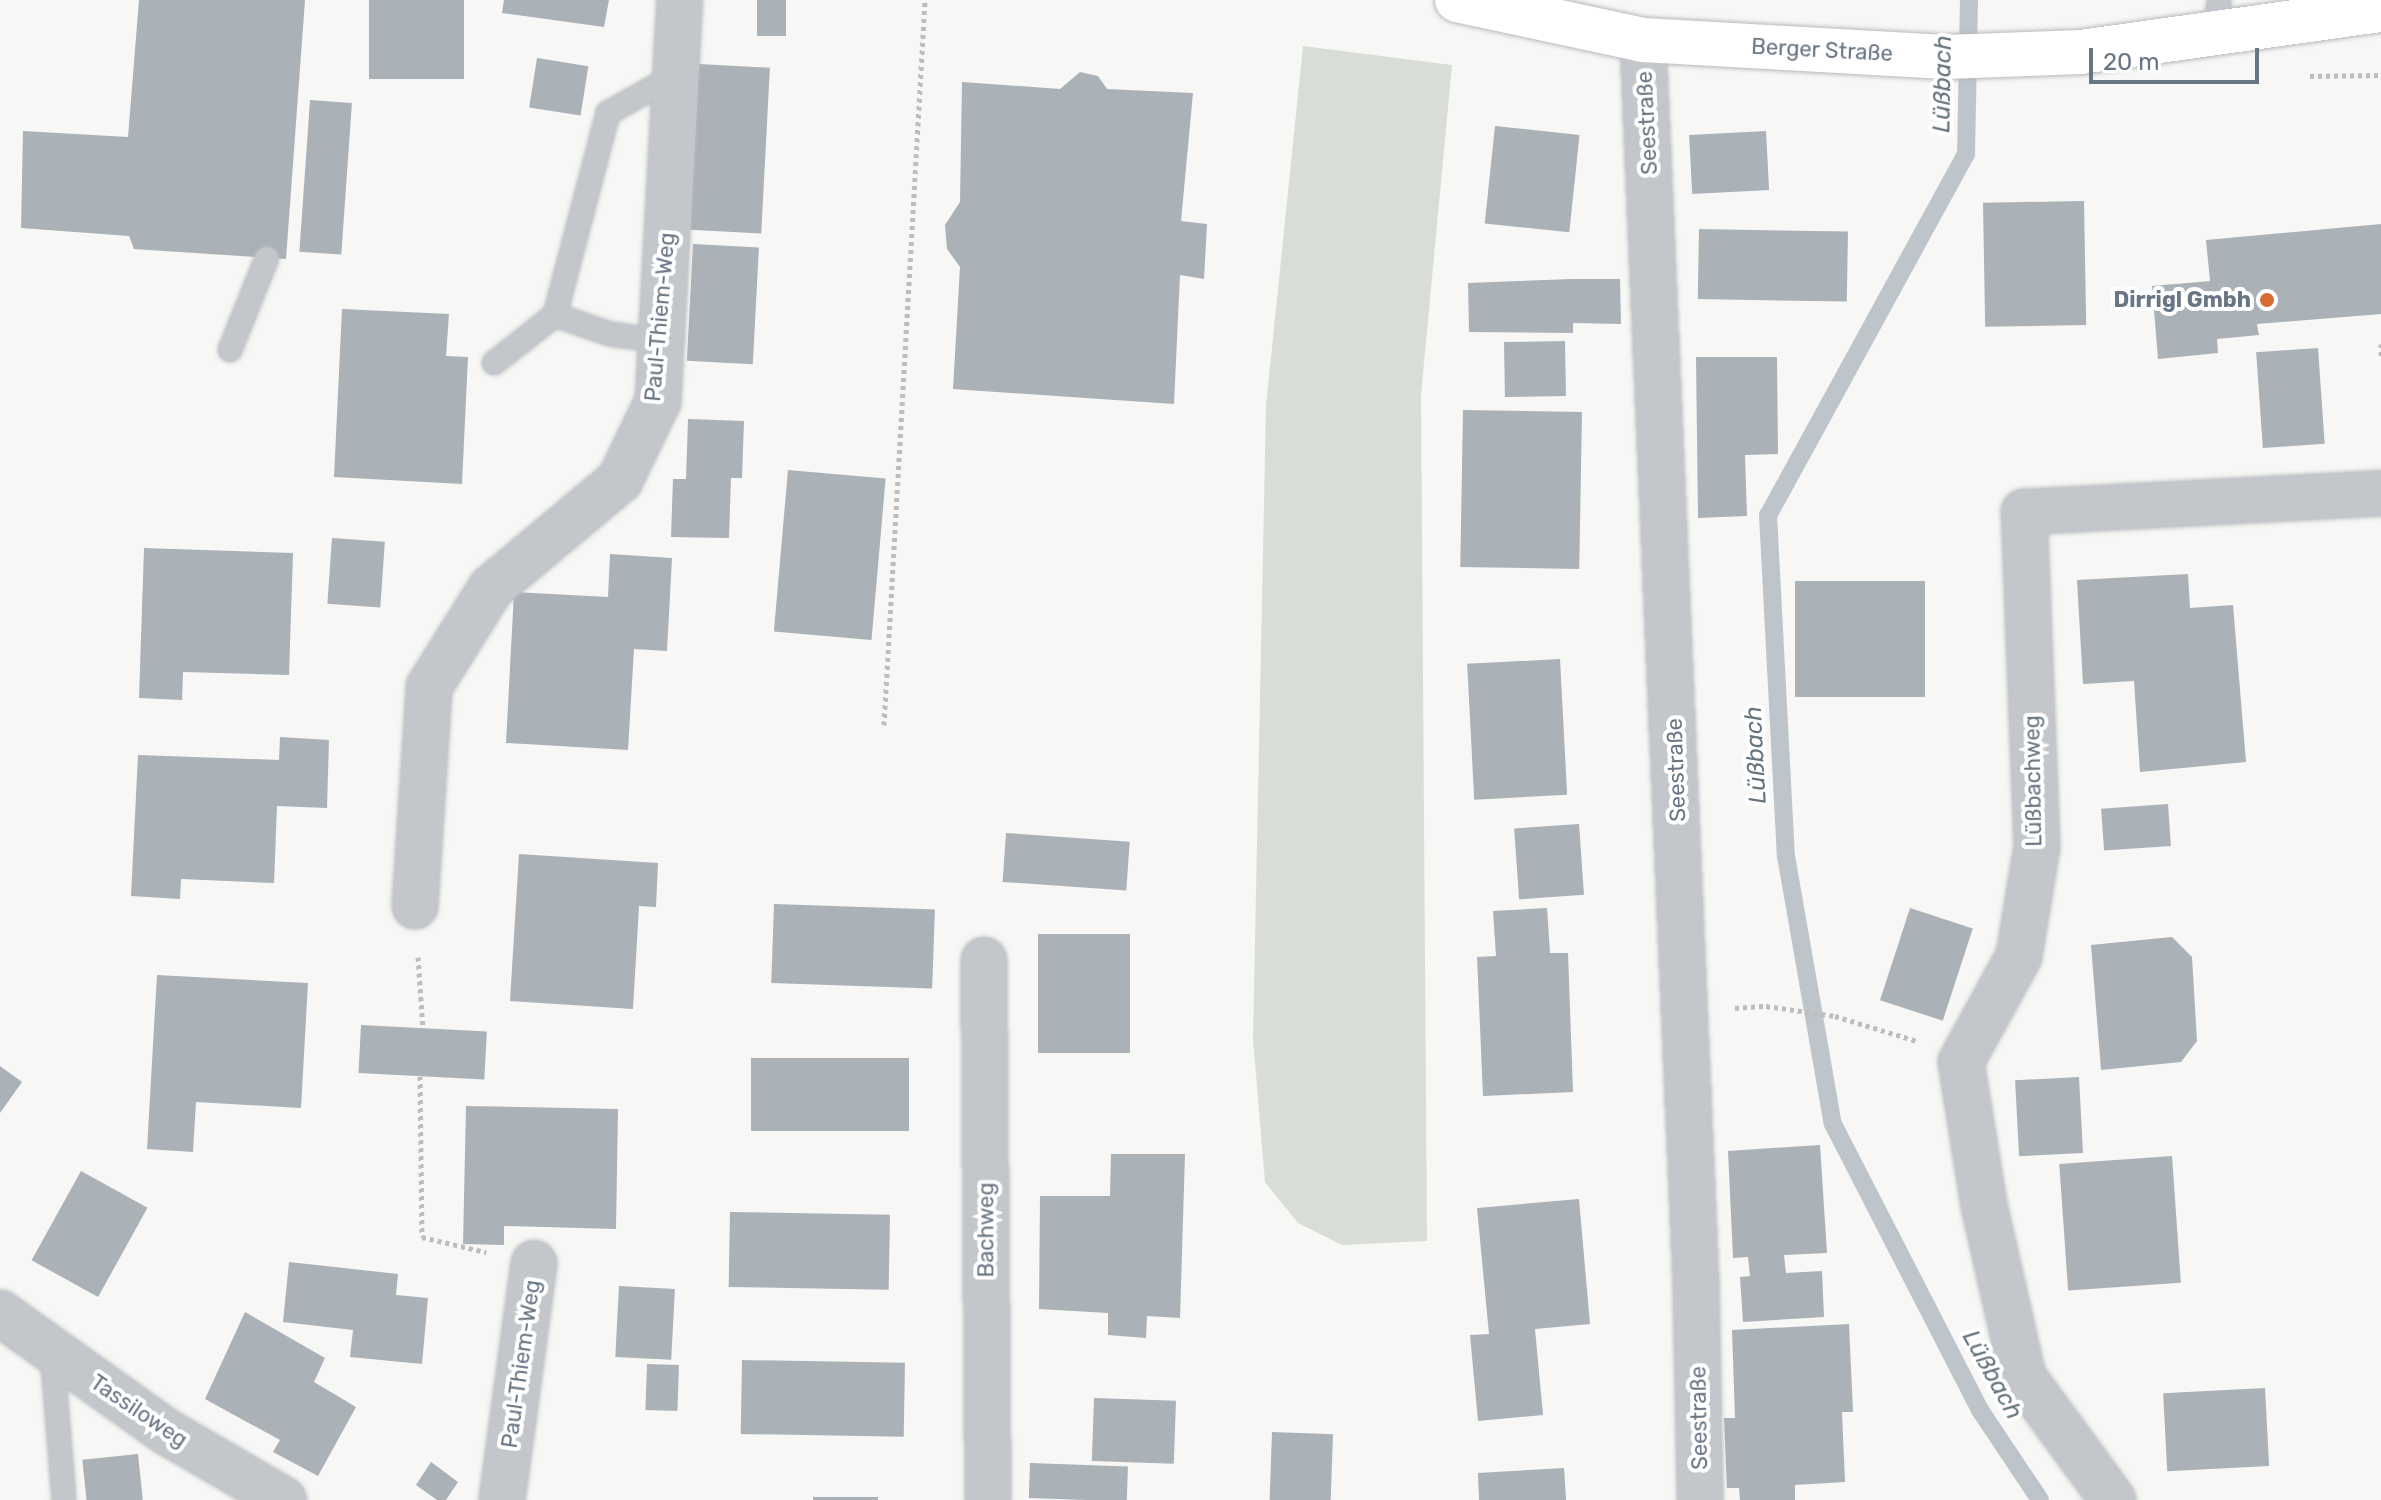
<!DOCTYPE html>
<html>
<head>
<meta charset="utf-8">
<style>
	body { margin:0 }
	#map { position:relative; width:2381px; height:1500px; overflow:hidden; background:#f7f7f5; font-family:Rubik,sans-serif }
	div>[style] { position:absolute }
	.green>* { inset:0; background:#d8ded6 }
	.stream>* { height:18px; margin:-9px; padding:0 9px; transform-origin:9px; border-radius:9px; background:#bdc5cb }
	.building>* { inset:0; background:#aab1b7; transform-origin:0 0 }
	.path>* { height:5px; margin-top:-2.5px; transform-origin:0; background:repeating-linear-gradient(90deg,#bbbdc0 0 4px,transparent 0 8px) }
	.roads { filter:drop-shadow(0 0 2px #b6babe) drop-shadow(0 0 2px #b6babe) }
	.lane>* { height:22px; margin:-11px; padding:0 11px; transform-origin:11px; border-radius:11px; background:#c3c6ca }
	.street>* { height:44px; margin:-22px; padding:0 22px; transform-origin:22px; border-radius:22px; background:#c3c6ca }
	.secondary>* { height:44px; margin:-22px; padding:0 22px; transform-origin:22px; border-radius:22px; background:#fff }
	.dots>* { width:22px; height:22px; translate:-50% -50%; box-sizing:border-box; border:4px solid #fff; border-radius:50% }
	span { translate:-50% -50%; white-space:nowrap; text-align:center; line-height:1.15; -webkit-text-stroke:8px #fff; paint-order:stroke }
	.street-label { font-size:22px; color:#687584 }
	.poi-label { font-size:22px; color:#687584; font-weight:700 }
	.right { translate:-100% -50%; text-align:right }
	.water-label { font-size:24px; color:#64757f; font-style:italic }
	.scale { position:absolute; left:2089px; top:48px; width:170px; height:36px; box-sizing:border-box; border:4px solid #687584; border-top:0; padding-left:10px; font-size:24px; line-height:28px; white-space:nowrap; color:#687584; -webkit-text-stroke:6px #fff; paint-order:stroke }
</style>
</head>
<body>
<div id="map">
	<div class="green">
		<div style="clip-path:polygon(1303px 46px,1452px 65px,1421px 395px,1427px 1241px,1342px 1245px,1298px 1223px,1265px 1182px,1253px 1039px,1266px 406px)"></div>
	</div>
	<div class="stream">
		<div style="left:1969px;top:0;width:154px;rotate:91.1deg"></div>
		<div style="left:1966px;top:154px;width:412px;rotate:118.7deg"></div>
		<div style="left:1768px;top:515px;width:341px;rotate:87deg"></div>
		<div style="left:1786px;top:856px;width:272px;rotate:80.1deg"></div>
		<div style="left:1833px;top:1124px;width:322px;rotate:62.8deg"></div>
		<div style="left:1980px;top:1410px;width:108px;rotate:56.3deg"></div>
	</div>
	<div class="building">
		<div style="clip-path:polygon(139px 0,305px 0,286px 259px,134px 249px,129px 236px,21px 228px,23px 131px,128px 137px)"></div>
		<div style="left:369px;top:0;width:95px;height:79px"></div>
		<div style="clip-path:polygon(504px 0,609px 0,604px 27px,502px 13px)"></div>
		<div style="left:757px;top:0;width:29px;height:36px"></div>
		<div style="left:537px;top:58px;width:52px;height:50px;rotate:9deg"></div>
		<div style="left:699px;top:64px;width:71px;height:166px;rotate:3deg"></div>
		<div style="clip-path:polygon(1080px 72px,1098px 76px,1107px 89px,1193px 93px,1181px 221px,1207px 224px,1204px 279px,1180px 275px,1174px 404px,953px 389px,960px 267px,947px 249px,945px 225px,960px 202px,962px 82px,1060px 89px)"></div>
		<div style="left:310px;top:100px;width:42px;height:152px;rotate:4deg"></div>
		<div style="left:1495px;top:126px;width:85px;height:98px;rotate:6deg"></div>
		<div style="left:1766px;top:131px;width:59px;height:77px;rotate:87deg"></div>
		<div style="left:2084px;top:201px;width:124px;height:101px;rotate:89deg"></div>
		<div style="clip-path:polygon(2381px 224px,2381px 314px,2257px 324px,2259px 335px,2217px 339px,2218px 353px,2158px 359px,2152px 286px,2210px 281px,2206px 240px)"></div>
		<div style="left:1699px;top:229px;width:149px;height:70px;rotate:1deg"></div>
		<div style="left:693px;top:244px;width:66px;height:117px;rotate:3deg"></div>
		<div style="clip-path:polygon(1573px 279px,1620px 279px,1621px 324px,1573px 323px,1573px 333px,1469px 332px,1468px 283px)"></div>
		<div style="clip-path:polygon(342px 309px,449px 314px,446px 356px,468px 357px,462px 484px,334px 477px)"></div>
		<div style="left:1565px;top:341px;width:55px;height:61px;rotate:89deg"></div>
		<div style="left:2318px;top:348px;width:96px;height:62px;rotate:86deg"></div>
		<div style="clip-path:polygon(1696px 357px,1777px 357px,1778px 454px,1745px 455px,1747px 516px,1698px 518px)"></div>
		<div style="left:1463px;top:410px;width:119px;height:157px;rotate:1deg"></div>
		<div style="clip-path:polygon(688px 419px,744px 421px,742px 478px,731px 478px,729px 538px,671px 537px,673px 479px,686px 479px)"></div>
		<div style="left:788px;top:470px;width:98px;height:162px;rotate:5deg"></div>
		<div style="left:332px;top:538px;width:53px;height:66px;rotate:4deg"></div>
		<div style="clip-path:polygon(144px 548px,293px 553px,289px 675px,183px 672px,182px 700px,139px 698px)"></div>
		<div style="clip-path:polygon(610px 554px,672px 558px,667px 651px,634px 649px,628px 750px,506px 743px,514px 592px,608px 597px)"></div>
		<div style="clip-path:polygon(2188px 574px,2190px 608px,2233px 605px,2246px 762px,2140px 772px,2134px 681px,2083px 684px,2077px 580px)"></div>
		<div style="left:1925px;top:581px;width:116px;height:130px;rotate:90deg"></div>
		<div style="left:1560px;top:659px;width:136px;height:93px;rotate:87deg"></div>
		<div style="clip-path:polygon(280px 737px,329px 740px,327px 808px,277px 806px,274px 883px,181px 879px,180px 899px,131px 896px,138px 755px,279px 760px)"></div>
		<div style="left:2168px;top:804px;width:42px;height:67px;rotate:86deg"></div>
		<div style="left:1579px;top:824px;width:71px;height:65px;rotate:86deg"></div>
		<div style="left:1006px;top:833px;width:124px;height:49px;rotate:4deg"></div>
		<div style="clip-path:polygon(519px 854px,658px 863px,656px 907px,639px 906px,633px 1009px,510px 1001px)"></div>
		<div style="left:774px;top:904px;width:161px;height:79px;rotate:2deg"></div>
		<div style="clip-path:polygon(1547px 908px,1550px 953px,1568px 953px,1573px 1092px,1483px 1096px,1477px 957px,1496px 956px,1493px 911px)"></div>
		<div style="left:1910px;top:908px;width:66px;height:97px;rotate:18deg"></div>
		<div style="left:1038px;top:934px;width:92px;height:119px"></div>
		<div style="clip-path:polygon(2172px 937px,2192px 957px,2197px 1041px,2181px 1062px,2101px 1070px,2091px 945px)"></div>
		<div style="clip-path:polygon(157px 975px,308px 983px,301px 1108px,196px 1102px,193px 1152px,147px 1149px)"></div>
		<div style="left:361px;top:1025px;width:126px;height:48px;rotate:3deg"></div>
		<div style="left:751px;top:1058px;width:158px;height:73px"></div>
		<div style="clip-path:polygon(0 1066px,22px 1082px,0 1113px)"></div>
		<div style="left:2079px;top:1077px;width:76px;height:64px;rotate:87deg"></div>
		<div style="clip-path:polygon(466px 1106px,618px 1109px,616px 1229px,504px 1226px,504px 1245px,463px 1244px)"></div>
		<div style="clip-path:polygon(1820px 1145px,1827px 1253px,1784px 1255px,1786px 1273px,1822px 1271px,1824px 1317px,1743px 1322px,1740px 1277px,1750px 1276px,1748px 1257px,1733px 1258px,1728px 1151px)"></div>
		<div style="clip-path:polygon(1111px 1154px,1185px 1154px,1180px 1318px,1147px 1316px,1146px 1338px,1108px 1335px,1108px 1313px,1039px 1309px,1040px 1196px,1110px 1196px)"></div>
		<div style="left:2172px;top:1156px;width:127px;height:113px;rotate:86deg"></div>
		<div style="left:81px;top:1171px;width:76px;height:102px;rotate:29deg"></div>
		<div style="clip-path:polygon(1579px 1199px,1590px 1324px,1535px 1329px,1543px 1415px,1478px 1421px,1470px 1335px,1489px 1334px,1477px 1208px)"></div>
		<div style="left:730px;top:1212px;width:160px;height:75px;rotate:1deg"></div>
		<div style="clip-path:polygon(289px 1262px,398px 1274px,396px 1295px,428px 1298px,422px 1364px,350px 1357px,353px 1330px,283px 1322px)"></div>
		<div style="left:619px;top:1286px;width:56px;height:71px;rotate:3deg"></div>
		<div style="clip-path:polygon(245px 1312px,325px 1358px,314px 1382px,356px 1407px,318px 1476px,273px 1452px,280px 1440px,205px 1399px)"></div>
		<div style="clip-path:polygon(1849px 1324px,1853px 1412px,1842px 1412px,1845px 1482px,1795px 1485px,1795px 1500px,1740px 1500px,1739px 1488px,1727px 1488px,1724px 1418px,1735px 1418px,1732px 1330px)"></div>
		<div style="left:742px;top:1360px;width:163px;height:74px;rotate:1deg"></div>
		<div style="left:647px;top:1364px;width:32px;height:46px;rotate:2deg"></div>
		<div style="left:2265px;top:1388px;width:78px;height:102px;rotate:87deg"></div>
		<div style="left:1094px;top:1398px;width:82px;height:63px;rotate:2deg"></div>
		<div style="left:1272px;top:1432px;width:61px;height:68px;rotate:2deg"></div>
		<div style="left:138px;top:1454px;width:46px;height:56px;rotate:84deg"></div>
		<div style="clip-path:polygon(431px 1462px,458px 1482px,446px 1500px,437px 1500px,416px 1485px)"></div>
		<div style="left:1030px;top:1463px;width:98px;height:35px;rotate:2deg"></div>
		<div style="clip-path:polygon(1564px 1468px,1566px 1500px,1479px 1500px,1478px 1473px)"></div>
		<div style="left:813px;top:1497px;width:65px;height:3px"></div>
	</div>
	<div class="path">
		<div style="left:2310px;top:76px;width:71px;rotate:-0.8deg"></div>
		<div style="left:2381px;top:344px;width:15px;rotate:90deg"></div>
		<div style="left:884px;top:725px;width:726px;rotate:-86.76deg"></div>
		<div style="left:418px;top:957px;width:71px;rotate:86deg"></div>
		<div style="left:1735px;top:1008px;width:31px;rotate:-4deg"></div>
		<div style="left:1766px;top:1006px;width:70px;rotate:8.2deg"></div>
		<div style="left:1835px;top:1016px;width:86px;rotate:17deg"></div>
		<div style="left:420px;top:1076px;width:161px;rotate:89.3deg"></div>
		<div style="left:422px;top:1237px;width:66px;rotate:13.2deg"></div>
	</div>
	<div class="roads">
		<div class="lane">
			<div style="left:2215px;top:34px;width:34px;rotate:-83deg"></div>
			<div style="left:555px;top:315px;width:58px;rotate:19.1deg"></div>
			<div style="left:610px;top:334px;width:51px;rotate:7.8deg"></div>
			<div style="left:230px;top:350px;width:99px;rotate:-68.1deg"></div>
			<div style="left:494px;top:363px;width:78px;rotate:-38.2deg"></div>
			<div style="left:555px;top:315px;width:209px;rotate:-75.3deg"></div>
			<div style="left:608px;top:113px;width:78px;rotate:-29.2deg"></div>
			<div style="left:52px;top:1351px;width:149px;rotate:85.4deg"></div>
		</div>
		<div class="street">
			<div style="left:1643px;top:40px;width:1246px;rotate:87.56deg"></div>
			<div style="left:1696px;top:1285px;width:215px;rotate:88.9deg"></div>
			<div style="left:415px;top:906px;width:219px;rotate:-86.3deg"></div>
			<div style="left:429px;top:687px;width:117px;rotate:-57.9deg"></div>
			<div style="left:491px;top:588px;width:168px;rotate:-39.9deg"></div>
			<div style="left:620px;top:480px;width:88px;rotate:-64.3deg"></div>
			<div style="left:658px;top:401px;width:402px;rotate:-86.9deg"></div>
			<div style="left:984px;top:960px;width:540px;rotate:89.58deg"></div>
			<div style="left:0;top:1313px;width:205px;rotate:35.5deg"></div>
			<div style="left:167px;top:1432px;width:135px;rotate:30.2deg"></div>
			<div style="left:502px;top:1500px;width:239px;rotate:-82.3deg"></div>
			<div style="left:2113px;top:1500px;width:152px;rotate:-126.2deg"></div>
			<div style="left:2023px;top:1377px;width:176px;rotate:-102.8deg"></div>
			<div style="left:1984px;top:1205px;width:145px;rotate:-99.1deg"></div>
			<div style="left:1961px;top:1062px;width:121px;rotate:-61.3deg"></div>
			<div style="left:2019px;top:956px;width:111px;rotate:-80.7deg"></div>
			<div style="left:2037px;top:846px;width:334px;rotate:-92.2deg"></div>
			<div style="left:2024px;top:512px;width:358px;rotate:-3deg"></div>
		</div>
		<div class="secondary">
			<div style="left:1457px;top:0;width:190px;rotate:12.1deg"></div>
			<div style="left:1643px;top:40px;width:303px;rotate:3.2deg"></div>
			<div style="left:1946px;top:57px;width:135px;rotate:-2.1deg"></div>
			<div style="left:2081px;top:52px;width:303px;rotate:-8deg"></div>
		</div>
	</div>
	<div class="dots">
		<div style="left:2267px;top:300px;background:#d86b34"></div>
	</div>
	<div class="street-label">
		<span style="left:1822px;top:50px;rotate:3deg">Berger Straße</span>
		<span style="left:1647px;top:123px;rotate:-93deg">Seestraße</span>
		<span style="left:660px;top:317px;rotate:-85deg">Paul-Thiem-Weg</span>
		<span style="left:1676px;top:770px;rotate:-92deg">Seestraße</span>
		<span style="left:2033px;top:781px;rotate:-91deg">Lüßbachweg</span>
		<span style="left:986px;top:1230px;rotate:-90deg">Bachweg</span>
		<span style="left:521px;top:1364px;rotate:-82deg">Paul-Thiem-Weg</span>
		<span style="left:139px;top:1411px;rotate:34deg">Tassiloweg</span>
		<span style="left:1699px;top:1418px;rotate:-91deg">Seestraße</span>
	</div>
	<div class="poi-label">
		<span class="right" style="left:2251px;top:300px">Dirrigl Gmbh</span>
	</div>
	<div class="water-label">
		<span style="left:1943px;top:84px;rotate:-89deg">Lüßbach</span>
		<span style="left:1756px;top:755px;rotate:-93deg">Lüßbach</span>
		<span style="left:1992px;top:1375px;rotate:61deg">Lüßbach</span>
	</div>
	<div class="scale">20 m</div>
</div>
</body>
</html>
